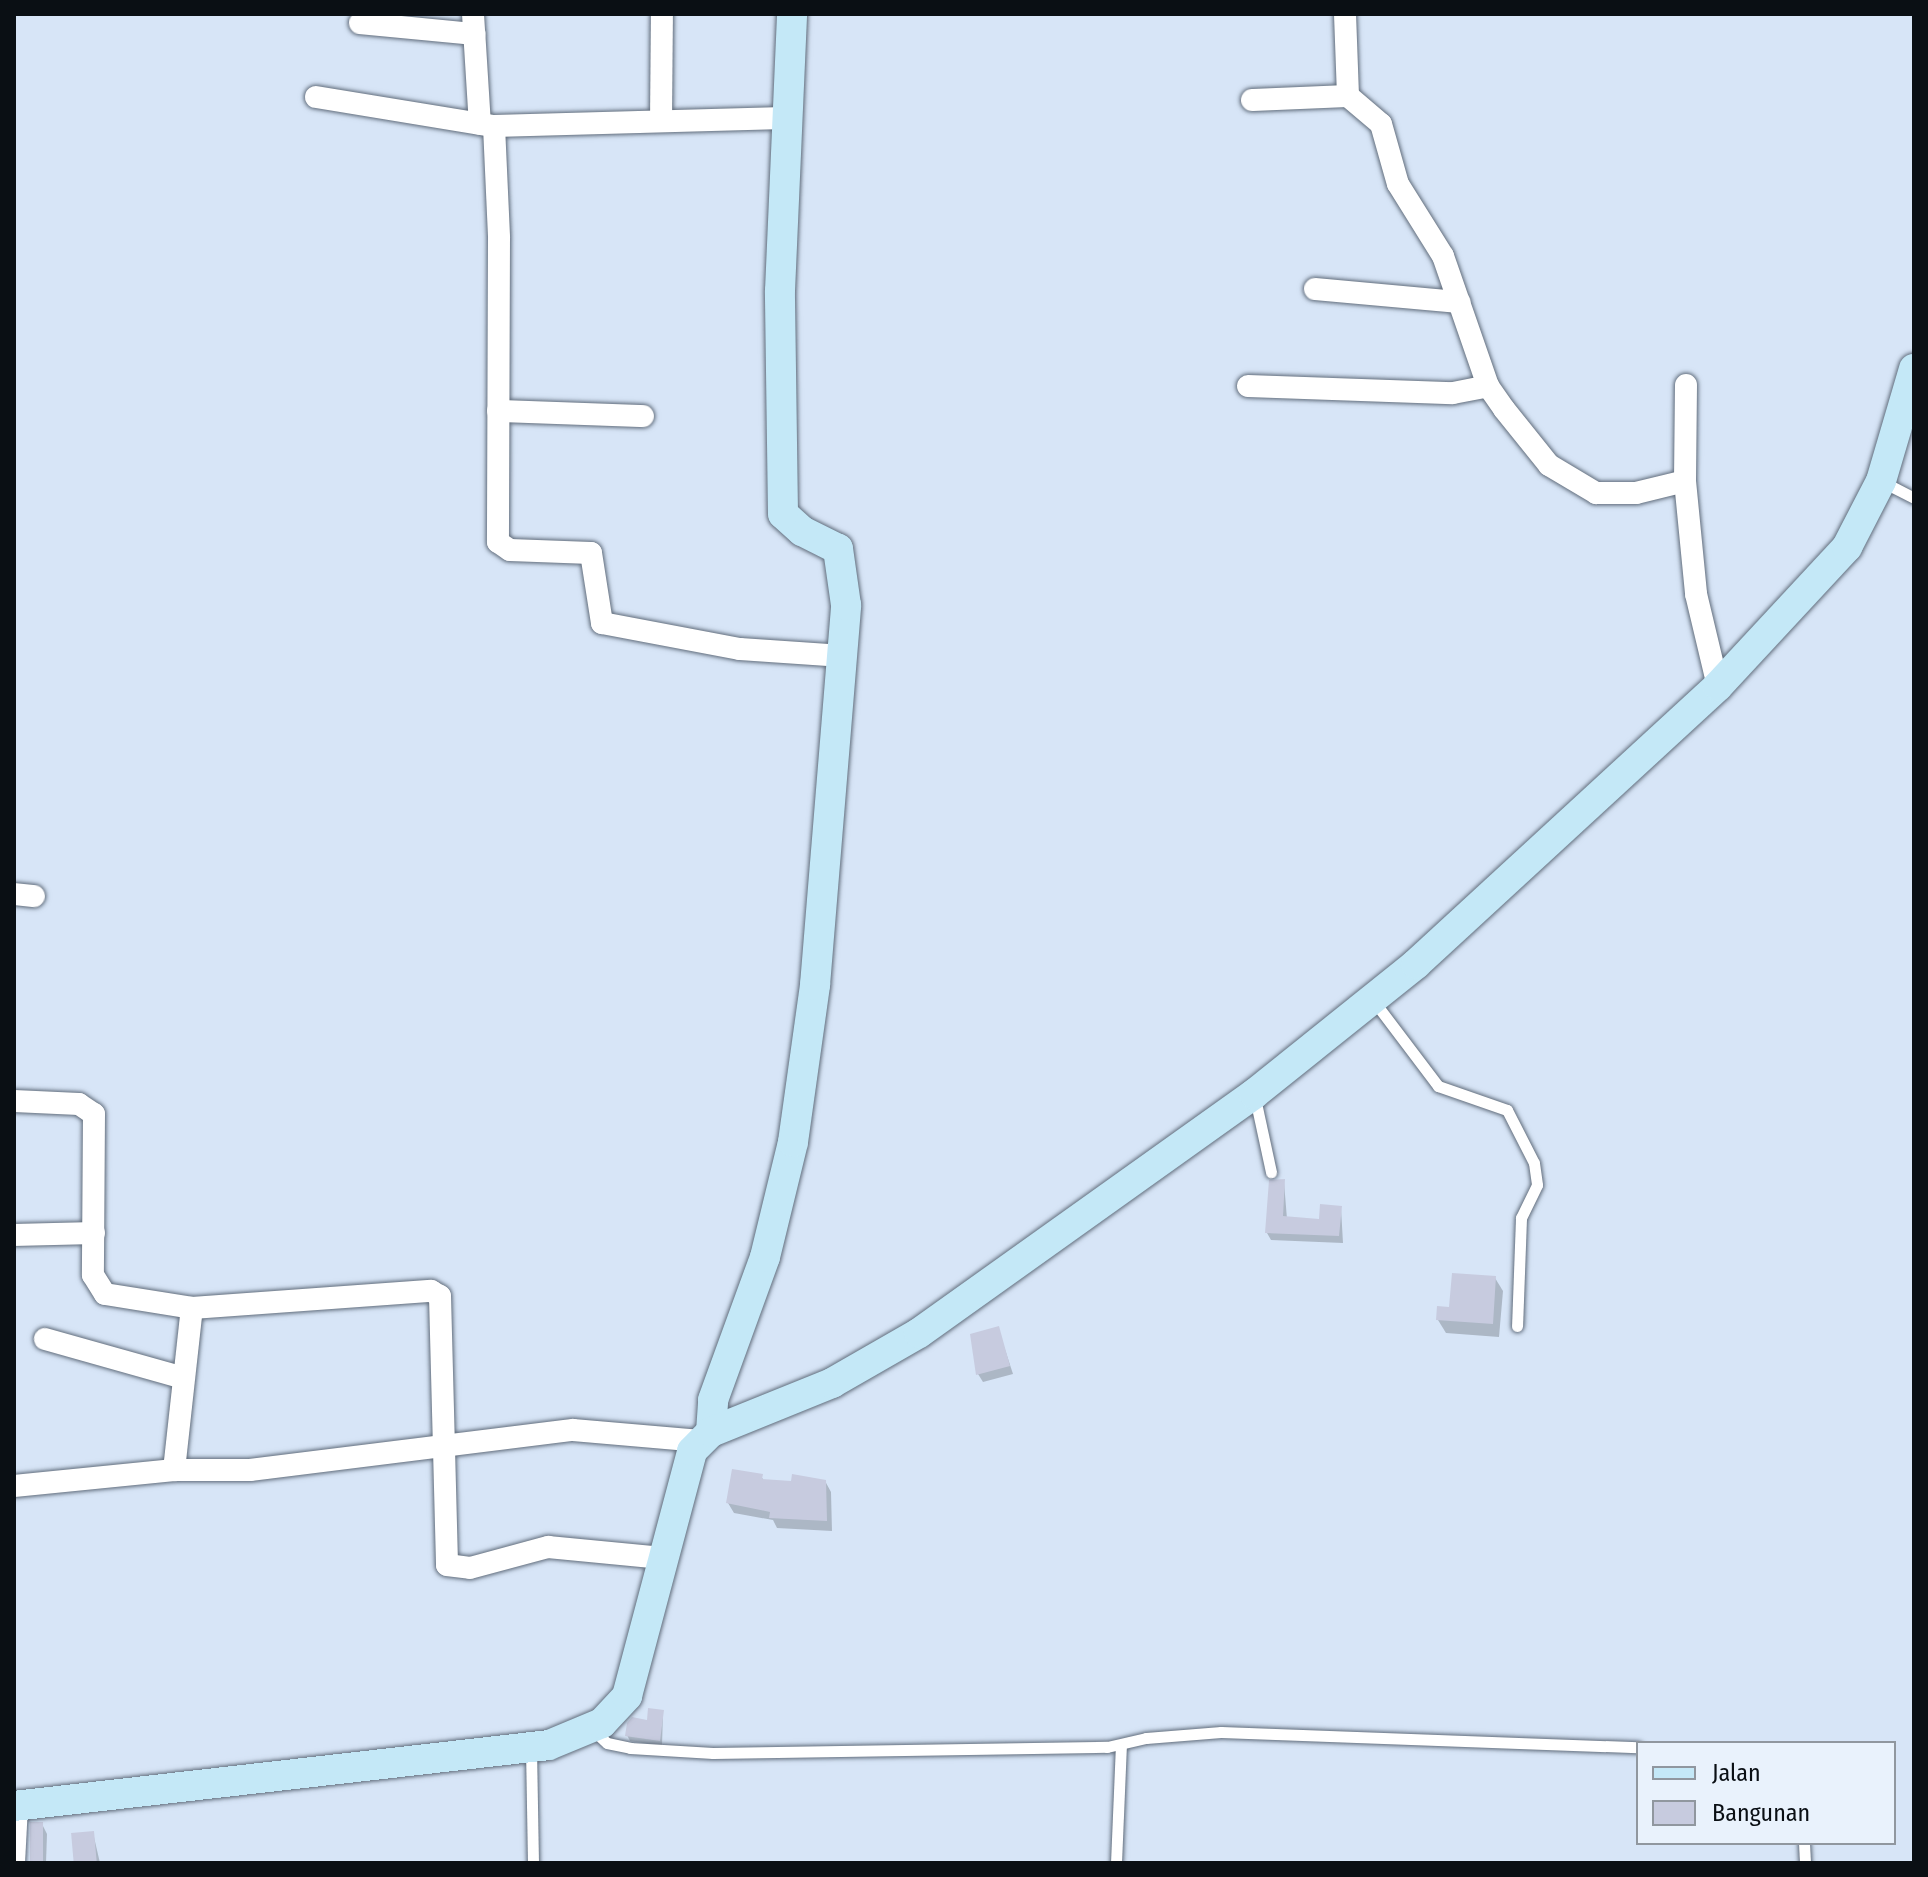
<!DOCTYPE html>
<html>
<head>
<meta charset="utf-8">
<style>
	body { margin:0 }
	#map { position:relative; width:1928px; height:1877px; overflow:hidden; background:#d7e5f7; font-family:"Fira Sans Condensed",sans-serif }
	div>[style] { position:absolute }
	.shadow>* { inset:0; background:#0003 }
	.building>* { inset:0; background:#c7cbdf; transform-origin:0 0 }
	.roads { filter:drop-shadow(0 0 2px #616d7c) drop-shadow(0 0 2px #616d7c) }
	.lane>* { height:11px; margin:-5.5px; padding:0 5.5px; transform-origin:5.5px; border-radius:5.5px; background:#fff }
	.street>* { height:22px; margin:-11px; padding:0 11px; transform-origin:11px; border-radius:11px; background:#fff }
	.secondary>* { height:30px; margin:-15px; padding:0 15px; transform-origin:15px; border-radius:15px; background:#c4e8f7 }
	span { translate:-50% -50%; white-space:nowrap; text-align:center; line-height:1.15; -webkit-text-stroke:6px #e9f2fc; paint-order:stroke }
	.frame { position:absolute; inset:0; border:16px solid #0a0f14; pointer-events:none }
	.legend { position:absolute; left:1636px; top:1741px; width:260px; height:104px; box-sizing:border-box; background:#e9f2fc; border:2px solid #90979f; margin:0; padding:10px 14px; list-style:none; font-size:24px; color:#0a0f14 }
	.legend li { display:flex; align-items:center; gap:16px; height:40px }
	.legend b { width:40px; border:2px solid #90979f }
</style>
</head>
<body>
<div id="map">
	<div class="shadow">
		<div style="clip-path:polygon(1284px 1182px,1287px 1219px,1321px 1221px,1341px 1208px,1343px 1243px,1271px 1240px,1267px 1233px)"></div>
		<div style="clip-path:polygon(1495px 1278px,1503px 1291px,1499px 1337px,1446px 1333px,1438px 1320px)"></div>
		<div style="clip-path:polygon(998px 1328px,1013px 1374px,983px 1382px,978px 1374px)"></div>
		<div style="clip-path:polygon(761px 1476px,764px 1481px,825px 1481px,831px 1492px,832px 1531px,777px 1528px,773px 1520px,734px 1513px,728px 1503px)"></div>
		<div style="clip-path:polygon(663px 1712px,662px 1746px,630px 1741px,627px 1735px)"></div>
		<div style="clip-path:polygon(32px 1824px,42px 1824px,47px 1834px,46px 1863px,30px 1863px)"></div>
		<div style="clip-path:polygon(93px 1833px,100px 1863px,76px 1863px)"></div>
	</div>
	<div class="building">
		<div style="clip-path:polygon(1285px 1179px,1283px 1216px,1319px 1219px,1320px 1204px,1342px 1206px,1339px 1236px,1265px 1233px,1269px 1180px)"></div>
		<div style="clip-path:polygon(1452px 1273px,1496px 1276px,1493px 1324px,1436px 1320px,1437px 1306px,1449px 1307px)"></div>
		<div style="clip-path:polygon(999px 1326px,1010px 1366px,976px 1375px,970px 1334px)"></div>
		<div style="clip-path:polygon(732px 1469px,763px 1474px,762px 1479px,791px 1481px,792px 1474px,826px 1480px,827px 1521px,769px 1518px,770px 1512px,726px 1503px)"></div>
		<div style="clip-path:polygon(648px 1708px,664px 1710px,660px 1741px,625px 1736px,627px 1723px,632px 1717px,647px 1720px)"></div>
		<div style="left:30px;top:1822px;width:13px;height:40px"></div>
		<div style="left:94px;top:1831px;width:32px;height:23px;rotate:85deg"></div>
	</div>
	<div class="roads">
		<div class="lane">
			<div style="left:1881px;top:481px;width:37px;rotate:27deg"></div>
			<div style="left:1373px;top:1000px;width:108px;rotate:52.9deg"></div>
			<div style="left:1438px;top:1086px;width:73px;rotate:19.2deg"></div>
			<div style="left:1507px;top:1110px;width:59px;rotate:63deg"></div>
			<div style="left:1534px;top:1163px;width:22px;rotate:82deg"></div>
			<div style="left:1537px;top:1185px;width:37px;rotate:116deg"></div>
			<div style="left:1521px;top:1218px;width:108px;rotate:92.1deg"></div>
			<div style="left:1255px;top:1098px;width:76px;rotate:77.8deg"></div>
			<div style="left:593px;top:1730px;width:19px;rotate:43deg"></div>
			<div style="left:607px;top:1743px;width:24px;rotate:12deg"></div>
			<div style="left:630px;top:1748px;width:83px;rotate:3.4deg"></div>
			<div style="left:713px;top:1753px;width:394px;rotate:-0.9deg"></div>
			<div style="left:1107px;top:1747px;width:40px;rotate:-13deg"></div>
			<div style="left:1146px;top:1738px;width:75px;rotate:-4.6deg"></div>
			<div style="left:1221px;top:1732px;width:417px;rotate:2.1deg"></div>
			<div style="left:531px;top:1748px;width:115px;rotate:89deg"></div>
			<div style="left:1804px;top:1843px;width:20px;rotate:87deg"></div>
			<div style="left:1116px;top:1863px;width:118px;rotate:-87.6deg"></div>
		</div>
		<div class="street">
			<div style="left:473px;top:14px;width:110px;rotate:86.4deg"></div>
			<div style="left:1345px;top:14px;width:82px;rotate:87.9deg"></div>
			<div style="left:1348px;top:96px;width:43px;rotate:40.3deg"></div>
			<div style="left:1381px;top:124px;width:62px;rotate:74.2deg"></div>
			<div style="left:1398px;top:184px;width:85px;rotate:58deg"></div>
			<div style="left:1443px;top:256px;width:138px;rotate:70.9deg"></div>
			<div style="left:1488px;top:386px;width:28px;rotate:55deg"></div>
			<div style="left:1504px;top:409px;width:72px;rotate:51.2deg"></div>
			<div style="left:1549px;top:465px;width:55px;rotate:30.8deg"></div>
			<div style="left:1596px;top:493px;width:40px"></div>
			<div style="left:1636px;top:493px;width:50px;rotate:-13.8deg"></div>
			<div style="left:360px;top:23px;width:115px;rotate:5.5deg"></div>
			<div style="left:316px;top:97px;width:180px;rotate:9.3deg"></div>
			<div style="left:494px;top:126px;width:290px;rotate:-1.6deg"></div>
			<div style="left:1252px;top:100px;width:96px;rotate:-2.4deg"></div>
			<div style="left:661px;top:121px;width:107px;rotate:-89.5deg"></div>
			<div style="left:494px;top:126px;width:112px;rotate:87.4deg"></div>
			<div style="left:499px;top:238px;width:304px;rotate:90.2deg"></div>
			<div style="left:498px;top:542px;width:14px;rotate:34deg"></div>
			<div style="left:510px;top:550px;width:81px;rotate:2.1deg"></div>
			<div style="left:591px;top:553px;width:71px;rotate:81.1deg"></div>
			<div style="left:602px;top:623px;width:140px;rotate:10.7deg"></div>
			<div style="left:740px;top:649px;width:103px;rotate:3.9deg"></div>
			<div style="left:1315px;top:289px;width:145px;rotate:5.2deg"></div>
			<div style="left:1686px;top:385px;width:96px;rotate:90.6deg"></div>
			<div style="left:1685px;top:481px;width:114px;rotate:84.4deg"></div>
			<div style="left:1696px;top:594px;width:95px;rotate:76.6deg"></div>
			<div style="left:1248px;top:386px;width:205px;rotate:2deg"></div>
			<div style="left:1453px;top:393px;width:36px;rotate:-11deg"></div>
			<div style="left:498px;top:411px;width:145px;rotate:2deg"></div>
			<div style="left:14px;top:894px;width:20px;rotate:6deg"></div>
			<div style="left:14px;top:1101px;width:65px;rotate:2.6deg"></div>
			<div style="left:79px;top:1104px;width:18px;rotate:34deg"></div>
			<div style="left:94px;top:1114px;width:161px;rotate:90.4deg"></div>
			<div style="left:93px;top:1275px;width:22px;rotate:58deg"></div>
			<div style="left:105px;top:1294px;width:88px;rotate:9.1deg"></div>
			<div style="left:192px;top:1308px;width:240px;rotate:-4.1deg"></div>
			<div style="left:431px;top:1291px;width:10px;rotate:29deg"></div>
			<div style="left:440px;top:1296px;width:269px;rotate:88.5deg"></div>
			<div style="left:447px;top:1565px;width:23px;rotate:7deg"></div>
			<div style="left:470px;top:1568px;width:81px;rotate:-15.1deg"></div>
			<div style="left:548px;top:1547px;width:115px;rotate:5.5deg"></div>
			<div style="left:14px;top:1235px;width:80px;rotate:-1.4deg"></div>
			<div style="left:45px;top:1339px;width:140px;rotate:15.7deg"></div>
			<div style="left:174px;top:1470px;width:163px;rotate:-83.7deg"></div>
			<div style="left:14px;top:1486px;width:161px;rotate:-5.7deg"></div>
			<div style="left:174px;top:1470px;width:76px"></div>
			<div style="left:250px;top:1470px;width:325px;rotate:-7.1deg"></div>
			<div style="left:573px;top:1430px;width:128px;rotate:4.9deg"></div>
			<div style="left:14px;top:1863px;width:57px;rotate:-87deg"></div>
		</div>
		<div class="secondary">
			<div style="left:711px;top:1432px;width:32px;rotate:-86deg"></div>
			<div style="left:713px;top:1400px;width:152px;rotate:-70deg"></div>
			<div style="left:765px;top:1257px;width:118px;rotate:-76.3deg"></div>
			<div style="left:793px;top:1142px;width:159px;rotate:-82deg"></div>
			<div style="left:815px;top:985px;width:381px;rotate:-85.3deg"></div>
			<div style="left:846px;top:605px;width:57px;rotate:-98.1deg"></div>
			<div style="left:838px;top:549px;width:40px;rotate:-153.4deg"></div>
			<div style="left:802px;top:531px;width:25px;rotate:-138deg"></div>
			<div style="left:783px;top:514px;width:223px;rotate:-90.8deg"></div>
			<div style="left:780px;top:291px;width:277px;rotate:-87.5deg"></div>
			<div style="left:14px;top:1806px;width:538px;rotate:-6.5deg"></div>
			<div style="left:549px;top:1745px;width:57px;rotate:-22.5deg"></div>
			<div style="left:602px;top:1723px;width:37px;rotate:-47deg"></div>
			<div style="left:627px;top:1696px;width:253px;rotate:-75.1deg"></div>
			<div style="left:692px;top:1451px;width:27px;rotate:-45deg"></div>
			<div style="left:711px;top:1432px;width:131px;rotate:-22deg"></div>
			<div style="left:832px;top:1383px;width:100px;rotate:-29.9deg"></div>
			<div style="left:919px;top:1333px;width:412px;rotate:-35.5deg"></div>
			<div style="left:1254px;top:1094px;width:208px;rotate:-38.7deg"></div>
			<div style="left:1416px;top:964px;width:410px;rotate:-42.6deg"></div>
			<div style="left:1718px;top:686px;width:190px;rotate:-47.1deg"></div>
			<div style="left:1847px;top:547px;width:74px;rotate:-62.7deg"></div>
			<div style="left:1881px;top:481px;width:117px;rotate:-73.6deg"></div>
		</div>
	</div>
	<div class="frame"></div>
	<ul class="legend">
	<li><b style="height:10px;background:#c4e8f7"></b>Jalan</li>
	<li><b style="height:22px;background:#c7cbdf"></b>Bangunan</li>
	</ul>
</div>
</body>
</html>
